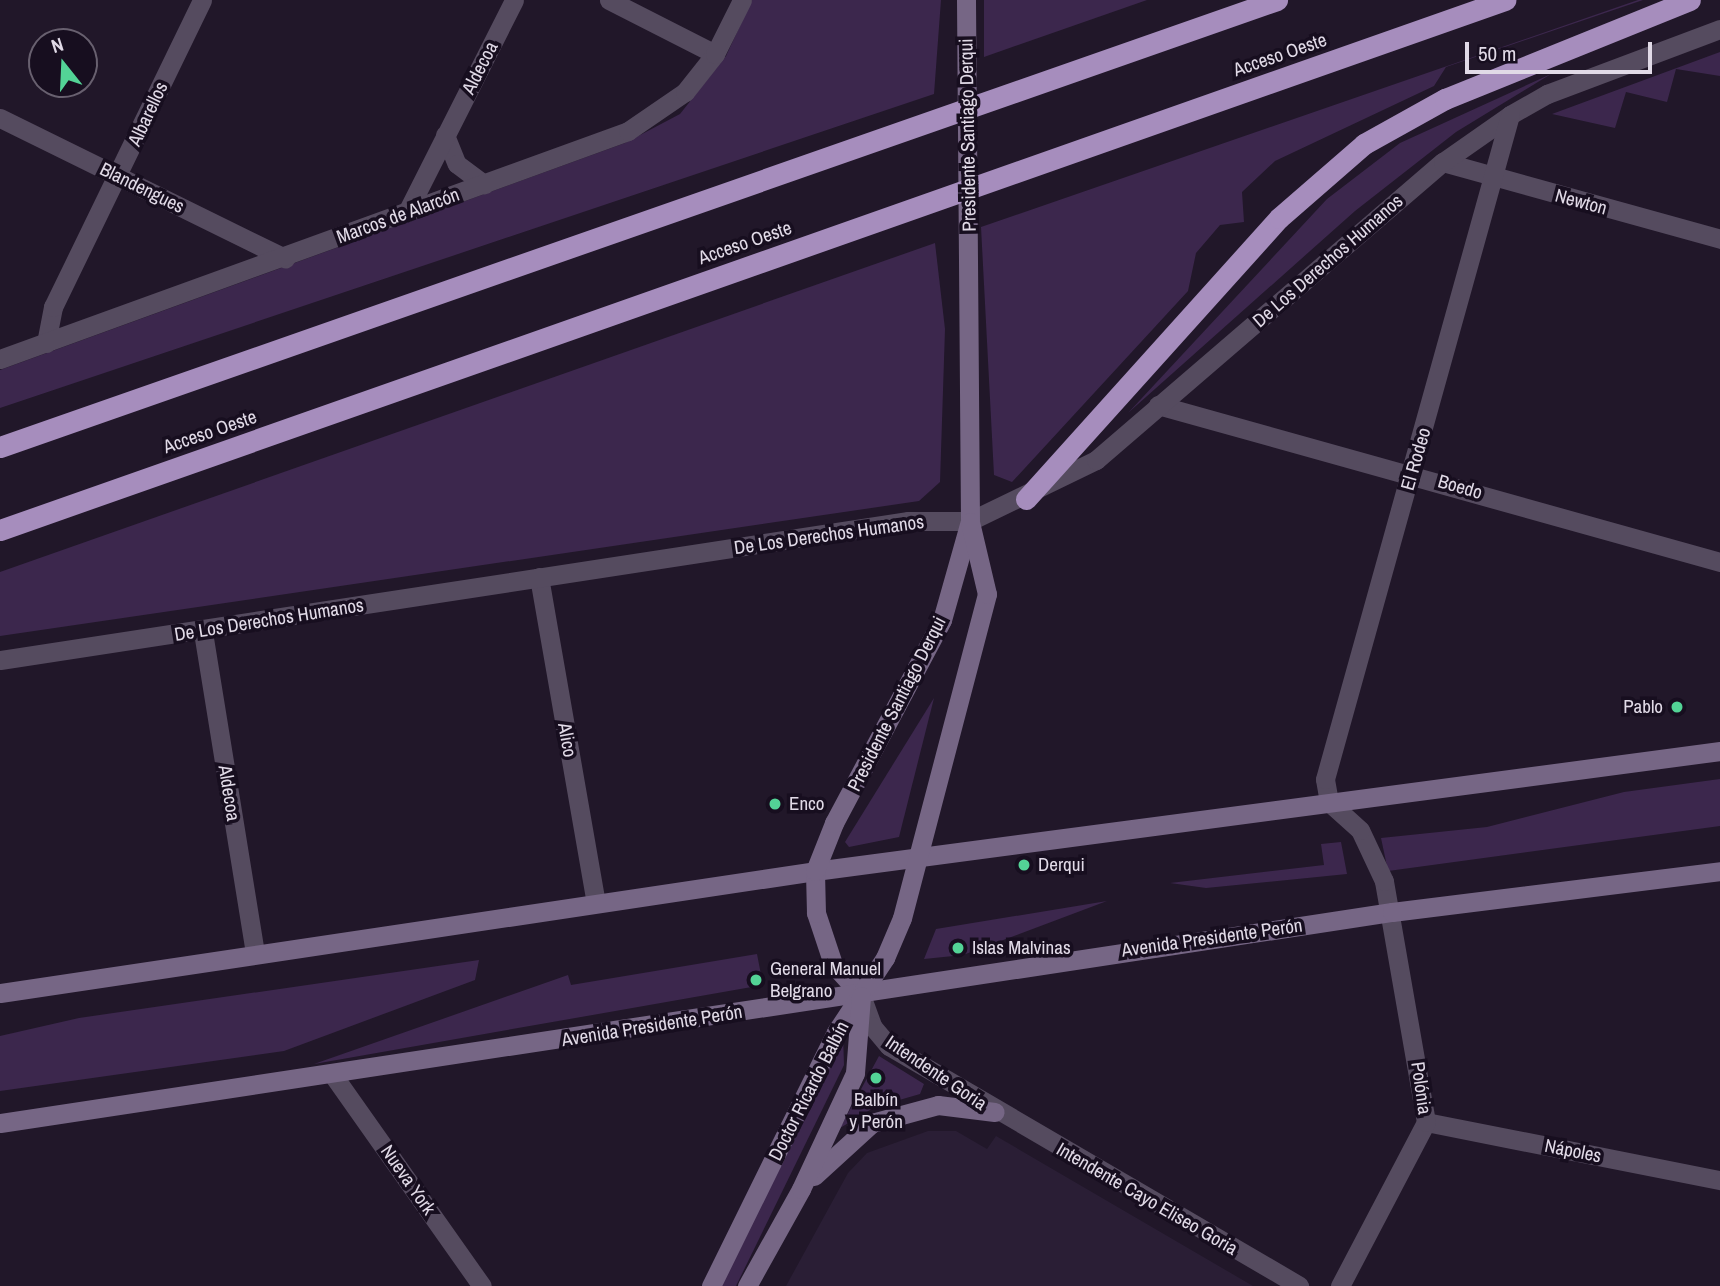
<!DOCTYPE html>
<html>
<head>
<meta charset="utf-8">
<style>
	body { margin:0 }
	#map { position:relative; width:1720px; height:1286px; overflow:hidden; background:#211729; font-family:"Archivo Narrow",sans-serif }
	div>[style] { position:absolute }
	.built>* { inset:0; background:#2a1e35 }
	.green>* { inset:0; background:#3c274d }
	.minor>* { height:19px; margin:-9.5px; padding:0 9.5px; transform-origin:9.5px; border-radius:9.5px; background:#554b5f }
	.tertiary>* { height:19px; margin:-9.5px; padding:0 9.5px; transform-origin:9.5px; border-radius:9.5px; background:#554b5f }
	.secondary>* { height:19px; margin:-9.5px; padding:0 9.5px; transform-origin:9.5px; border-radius:9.5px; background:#766685 }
	.motorway>* { height:21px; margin:-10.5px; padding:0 10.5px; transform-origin:10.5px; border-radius:10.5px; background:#a68dbd }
	.dots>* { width:19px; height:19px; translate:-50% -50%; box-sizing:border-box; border:4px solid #170e1f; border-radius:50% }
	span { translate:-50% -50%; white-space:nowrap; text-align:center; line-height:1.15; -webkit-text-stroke:7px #170e1f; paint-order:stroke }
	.street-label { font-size:19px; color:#e1dae7 }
	.poi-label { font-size:19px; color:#e1dae7 }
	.right { translate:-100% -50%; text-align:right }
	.left { translate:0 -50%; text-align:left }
	.north { position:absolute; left:28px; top:28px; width:70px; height:70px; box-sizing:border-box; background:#170e1f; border:2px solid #68606f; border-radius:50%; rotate:342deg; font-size:19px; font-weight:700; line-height:28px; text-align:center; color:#e1dae7 }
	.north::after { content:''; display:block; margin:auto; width:24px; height:32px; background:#53d396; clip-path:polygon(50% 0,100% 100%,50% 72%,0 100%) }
	.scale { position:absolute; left:1465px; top:42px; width:187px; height:32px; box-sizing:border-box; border:4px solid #e1dae7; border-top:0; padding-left:9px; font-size:21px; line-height:24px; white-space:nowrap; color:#e1dae7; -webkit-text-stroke:5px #170e1f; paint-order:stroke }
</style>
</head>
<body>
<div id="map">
	<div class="built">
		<div style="clip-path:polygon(928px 1131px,956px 1131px,987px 1149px,996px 1136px,1253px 1286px,786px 1286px,848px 1173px,867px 1153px)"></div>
	</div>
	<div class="green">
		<div style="clip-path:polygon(752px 0,941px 0,934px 94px,0 408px,0 370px,625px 143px,680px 114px,726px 56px)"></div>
		<div style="clip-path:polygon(984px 0,1147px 0,984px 57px)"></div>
		<div style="clip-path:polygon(1638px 0,1643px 0,1446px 67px,1434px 86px,1275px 161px,1242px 192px,1244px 222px,1220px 225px,1196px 253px,1188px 291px,1012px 482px,994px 475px,981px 227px)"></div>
		<div style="clip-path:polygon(1720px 52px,1720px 76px,1676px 69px,1667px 102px,1626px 92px,1615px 128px,1552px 114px)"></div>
		<div style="clip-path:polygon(1551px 74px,1456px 132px,1355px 211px,1128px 413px,1327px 199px,1400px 143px)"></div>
		<div style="clip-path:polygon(935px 243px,945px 329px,940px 482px,919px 501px,0 636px,0 572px)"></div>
		<div style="clip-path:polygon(934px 698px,899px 837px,849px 847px,845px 842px)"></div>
		<div style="clip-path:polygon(1720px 779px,1720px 826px,1388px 871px,1381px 838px,1487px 827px,1624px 792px)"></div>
		<div style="clip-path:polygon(1341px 842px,1347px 874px,1206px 888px,1170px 883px,1324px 865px,1321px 844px)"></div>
		<div style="clip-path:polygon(1107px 901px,963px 955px,924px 959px,936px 929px)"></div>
		<div style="clip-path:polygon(757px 954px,763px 985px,314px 1064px,568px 975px,571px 985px)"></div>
		<div style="clip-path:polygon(479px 960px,475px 980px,284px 1051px,0 1091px,0 1036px,79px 1018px)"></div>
		<div style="clip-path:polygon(843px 1035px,844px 1065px,736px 1286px,718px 1286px)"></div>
		<div style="clip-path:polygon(879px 1056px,924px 1084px,920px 1094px,875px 1107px,840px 1128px)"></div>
	</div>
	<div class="minor">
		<div style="left:609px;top:0;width:119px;rotate:27deg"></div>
		<div style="left:445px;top:135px;width:31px;rotate:68deg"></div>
		<div style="left:457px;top:164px;width:34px;rotate:37deg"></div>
		<div style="left:1443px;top:162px;width:288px;rotate:15.5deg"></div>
		<div style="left:407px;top:212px;width:237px;rotate:-63.2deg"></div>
		<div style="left:46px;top:343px;width:37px;rotate:-79deg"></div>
		<div style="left:53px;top:307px;width:341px;rotate:-64.1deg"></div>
		<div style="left:1158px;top:405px;width:584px;rotate:15.61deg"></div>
		<div style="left:539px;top:577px;width:330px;rotate:80.1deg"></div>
		<div style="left:203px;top:632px;width:326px;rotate:80.8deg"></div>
		<div style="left:0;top:660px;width:919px;rotate:-8.7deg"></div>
		<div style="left:908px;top:521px;width:62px"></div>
		<div style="left:970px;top:521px;width:140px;rotate:-25.8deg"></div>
		<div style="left:1096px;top:460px;width:457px;rotate:-40.7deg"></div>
		<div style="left:1443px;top:162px;width:82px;rotate:-35deg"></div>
		<div style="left:1510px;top:115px;width:43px;rotate:-29.6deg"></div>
		<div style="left:1547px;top:94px;width:185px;rotate:-20.6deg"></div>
		<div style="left:861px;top:995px;width:33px;rotate:70deg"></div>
		<div style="left:872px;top:1026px;width:26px;rotate:50deg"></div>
		<div style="left:889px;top:1046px;width:475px;rotate:30.3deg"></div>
		<div style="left:333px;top:1075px;width:258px;rotate:54.8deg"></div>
		<div style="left:1426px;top:1122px;width:300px;rotate:11.2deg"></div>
		<div style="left:1340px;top:1286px;width:185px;rotate:-62.3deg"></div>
		<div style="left:1426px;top:1122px;width:245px;rotate:-99.9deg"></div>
		<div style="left:1384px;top:881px;width:56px;rotate:-115.2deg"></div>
		<div style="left:1360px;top:830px;width:42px;rotate:-137.9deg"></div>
		<div style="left:1329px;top:802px;width:23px;rotate:-100deg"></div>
		<div style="left:1325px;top:779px;width:689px;rotate:-74.43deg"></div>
	</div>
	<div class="tertiary">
		<div style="left:0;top:118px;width:318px;rotate:26.2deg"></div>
		<div style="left:0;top:359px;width:668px;rotate:-19.95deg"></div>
		<div style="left:628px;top:131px;width:69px;rotate:-34.4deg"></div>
		<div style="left:685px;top:92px;width:48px;rotate:-51.7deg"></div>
		<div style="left:715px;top:54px;width:60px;rotate:-63.4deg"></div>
	</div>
	<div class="secondary">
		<div style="left:0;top:993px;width:824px;rotate:-8.51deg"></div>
		<div style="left:815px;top:871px;width:913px;rotate:-7.55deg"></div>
		<div style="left:861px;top:995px;width:42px;rotate:-132.1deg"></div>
		<div style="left:833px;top:964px;width:54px;rotate:-108.4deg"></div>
		<div style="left:816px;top:913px;width:42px;rotate:-91.4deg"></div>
		<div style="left:815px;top:871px;width:52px;rotate:-68.4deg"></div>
		<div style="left:834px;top:823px;width:230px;rotate:-62deg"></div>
		<div style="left:942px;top:620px;width:103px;rotate:-74.2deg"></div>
		<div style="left:970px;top:521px;width:521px;rotate:-90.44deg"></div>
		<div style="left:0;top:1123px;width:1408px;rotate:-8.62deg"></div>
		<div style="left:1392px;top:912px;width:331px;rotate:-7.1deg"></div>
		<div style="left:814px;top:1176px;width:79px;rotate:-42.4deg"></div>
		<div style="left:872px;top:1123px;width:68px;rotate:-15.3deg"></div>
		<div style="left:938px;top:1105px;width:57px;rotate:7deg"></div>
		<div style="left:711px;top:1286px;width:283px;rotate:-63.8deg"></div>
		<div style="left:836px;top:1032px;width:89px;rotate:-56.5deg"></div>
		<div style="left:885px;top:958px;width:43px;rotate:-67deg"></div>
		<div style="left:902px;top:918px;width:335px;rotate:-75.3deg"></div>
		<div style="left:987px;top:594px;width:74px;rotate:-103.3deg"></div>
		<div style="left:747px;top:1286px;width:111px;rotate:-60.9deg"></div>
		<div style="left:801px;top:1189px;width:128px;rotate:-65deg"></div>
		<div style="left:855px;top:1073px;width:77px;rotate:-85.5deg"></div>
	</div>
	<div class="motorway">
		<div style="left:0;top:447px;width:1353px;rotate:-19.29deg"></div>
		<div style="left:1026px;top:499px;width:378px;rotate:-48deg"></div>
		<div style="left:1279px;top:218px;width:113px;rotate:-41deg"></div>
		<div style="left:1364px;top:144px;width:93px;rotate:-29.1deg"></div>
		<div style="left:1445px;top:99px;width:264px;rotate:-22deg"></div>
		<div style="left:0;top:530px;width:1596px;rotate:-19.4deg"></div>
	</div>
	<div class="dots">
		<div style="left:1677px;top:707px;background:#53d396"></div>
		<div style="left:775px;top:804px;background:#53d396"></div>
		<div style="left:1024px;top:865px;background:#53d396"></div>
		<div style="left:958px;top:948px;background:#53d396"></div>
		<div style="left:756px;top:980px;background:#53d396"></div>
		<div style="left:876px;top:1078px;background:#53d396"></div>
	</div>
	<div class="street-label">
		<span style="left:1280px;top:55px;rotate:-19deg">Acceso Oeste</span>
		<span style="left:480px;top:68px;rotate:-63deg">Aldecoa</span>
		<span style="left:148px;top:114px;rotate:-65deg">Albarellos</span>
		<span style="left:968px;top:135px;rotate:-91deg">Presidente Santiago Derqui</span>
		<span style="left:142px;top:188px;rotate:26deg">Blandengues</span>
		<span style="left:1581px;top:202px;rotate:15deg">Newton</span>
		<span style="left:398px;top:216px;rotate:-20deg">Marcos de Alarcón</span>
		<span style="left:745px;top:243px;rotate:-19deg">Acceso Oeste</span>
		<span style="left:1328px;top:261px;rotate:-41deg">De Los Derechos Humanos</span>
		<span style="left:210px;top:432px;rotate:-19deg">Acceso Oeste</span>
		<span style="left:1416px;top:459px;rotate:-74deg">El Rodeo</span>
		<span style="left:1460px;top:487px;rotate:16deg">Boedo</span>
		<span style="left:829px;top:535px;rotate:-8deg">De Los Derechos Humanos</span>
		<span style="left:269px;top:620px;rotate:-9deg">De Los Derechos Humanos</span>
		<span style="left:897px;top:704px;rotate:-63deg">Presidente Santiago Derqui</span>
		<span style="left:567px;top:740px;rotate:80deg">Alico</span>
		<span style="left:229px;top:793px;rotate:81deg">Aldecoa</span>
		<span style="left:1212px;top:938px;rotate:-8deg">Avenida Presidente Perón</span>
		<span style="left:652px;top:1026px;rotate:-9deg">Avenida Presidente Perón</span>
		<span style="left:936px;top:1073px;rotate:34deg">Intendente Goria</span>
		<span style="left:1421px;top:1088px;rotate:82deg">Polónia</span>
		<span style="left:809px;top:1091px;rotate:-63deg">Doctor Ricardo Balbín</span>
		<span style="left:1573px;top:1151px;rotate:11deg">Nápoles</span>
		<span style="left:408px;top:1180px;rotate:55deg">Nueva York</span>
		<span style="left:1147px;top:1199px;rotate:30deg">Intendente Cayo Eliseo Goria</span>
	</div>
	<div class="poi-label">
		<span class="right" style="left:1663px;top:707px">Pablo</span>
		<span class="left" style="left:789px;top:804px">Enco</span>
		<span class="left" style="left:1038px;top:865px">Derqui</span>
		<span class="left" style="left:972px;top:948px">Islas Malvinas</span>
		<span class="left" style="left:770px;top:980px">General Manuel<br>Belgrano</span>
		<span style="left:876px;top:1111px">Balbín<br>y Perón</span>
	</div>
	<div class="north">N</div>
	<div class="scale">50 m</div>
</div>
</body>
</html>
